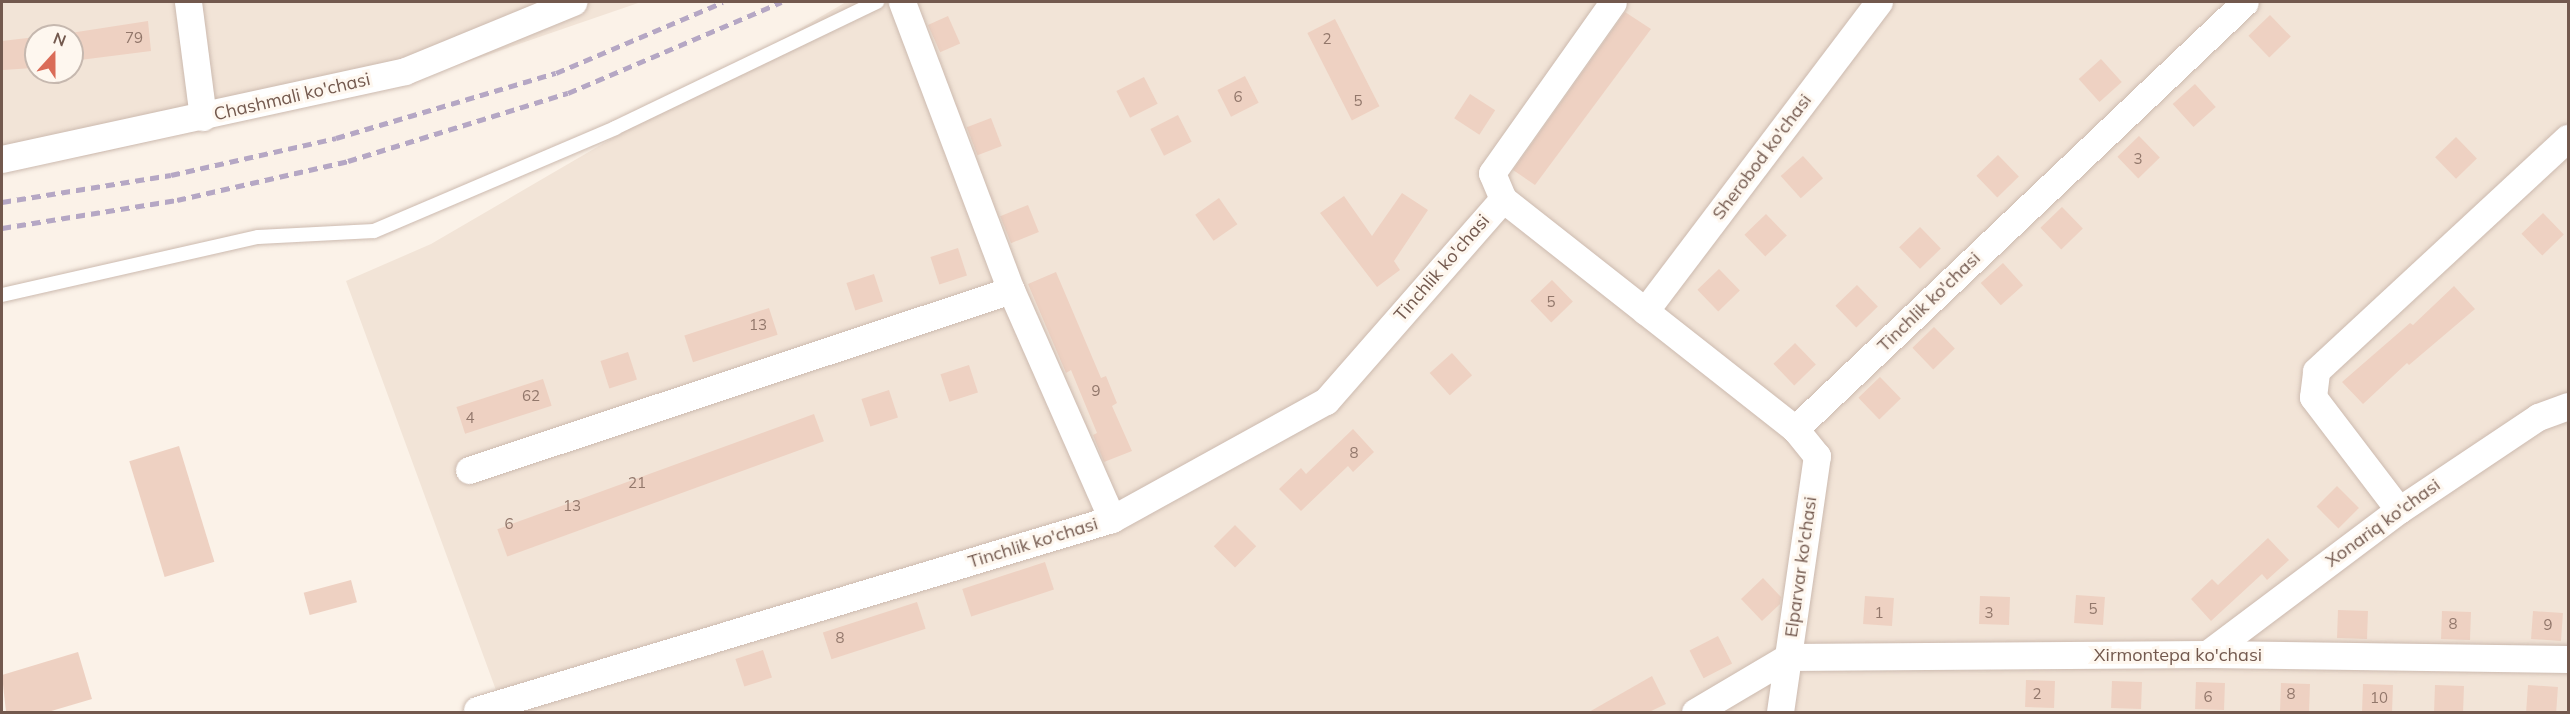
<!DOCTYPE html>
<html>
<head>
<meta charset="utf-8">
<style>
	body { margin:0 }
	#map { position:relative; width:2570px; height:714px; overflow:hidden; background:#fbf2e8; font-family:Mulish,sans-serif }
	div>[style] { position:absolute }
	.residential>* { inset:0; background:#f2e4d7 }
	.building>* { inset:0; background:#eed1c2; transform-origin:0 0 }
	.roads { filter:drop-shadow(0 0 2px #ccbaaf) drop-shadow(0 0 2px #ccbaaf) }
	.lane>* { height:14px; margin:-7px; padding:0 7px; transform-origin:7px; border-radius:7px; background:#fff }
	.street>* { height:27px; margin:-13.5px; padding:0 13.5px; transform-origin:13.5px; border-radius:13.5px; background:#fff }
	.rail>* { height:4.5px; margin-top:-2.25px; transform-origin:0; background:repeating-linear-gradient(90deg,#b5a7c4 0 9px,transparent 0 15px) }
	span { translate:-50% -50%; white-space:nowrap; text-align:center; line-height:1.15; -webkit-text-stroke:6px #fef7ef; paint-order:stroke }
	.number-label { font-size:15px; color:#92776b }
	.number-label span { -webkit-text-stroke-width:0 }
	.street-label { font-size:18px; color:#73594e }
	.frame { position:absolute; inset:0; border:3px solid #73594e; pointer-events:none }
	.north { position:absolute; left:24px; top:24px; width:60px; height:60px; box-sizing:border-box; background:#fef7ef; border:2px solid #c6b8af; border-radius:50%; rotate:21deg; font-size:16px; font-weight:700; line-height:24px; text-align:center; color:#73594e }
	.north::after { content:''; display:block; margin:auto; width:21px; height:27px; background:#da6c58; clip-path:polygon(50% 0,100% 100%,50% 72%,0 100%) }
</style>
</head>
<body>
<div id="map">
	<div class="residential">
		<div style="clip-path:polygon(evenodd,2px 2px,641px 2px,409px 82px,87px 156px,2px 166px,2px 2px,36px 36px,72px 36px,72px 72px,36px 72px,36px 36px)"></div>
		<div style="clip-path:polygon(846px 2px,2568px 2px,2568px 712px,504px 712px,346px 281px,431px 244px)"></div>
	</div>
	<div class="building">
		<div style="clip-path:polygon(1625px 12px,1651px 29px,1535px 185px,1513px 170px)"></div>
		<div style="left:2270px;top:15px;width:30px;height:30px;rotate:46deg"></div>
		<div style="left:948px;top:16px;width:30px;height:22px;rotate:66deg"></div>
		<div style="left:1335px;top:19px;width:98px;height:31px;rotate:63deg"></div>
		<div style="clip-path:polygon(148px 21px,151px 51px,72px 61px,72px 36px,51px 36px)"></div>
		<div style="clip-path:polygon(36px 37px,33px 68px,3px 70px,2px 41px)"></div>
		<div style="left:2101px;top:59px;width:31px;height:30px;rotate:48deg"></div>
		<div style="left:1245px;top:76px;width:30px;height:31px;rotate:63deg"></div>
		<div style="left:1144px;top:77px;width:30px;height:31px;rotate:63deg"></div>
		<div style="left:2195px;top:84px;width:31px;height:30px;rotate:48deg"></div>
		<div style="left:1470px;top:94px;width:30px;height:29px;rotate:33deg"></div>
		<div style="left:1178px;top:115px;width:30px;height:31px;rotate:63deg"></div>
		<div style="left:991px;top:118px;width:30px;height:26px;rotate:69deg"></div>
		<div style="left:2139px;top:136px;width:30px;height:30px;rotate:46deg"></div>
		<div style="left:2456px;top:137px;width:30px;height:29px;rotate:46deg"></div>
		<div style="left:1998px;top:155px;width:30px;height:30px;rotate:46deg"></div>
		<div style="left:1803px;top:156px;width:30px;height:30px;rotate:48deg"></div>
		<div style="clip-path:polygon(1402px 193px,1428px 210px,1394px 261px,1400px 270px,1377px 287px,1320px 213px,1344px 196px,1372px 236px)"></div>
		<div style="left:1219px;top:198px;width:32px;height:29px;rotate:55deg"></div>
		<div style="left:1028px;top:205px;width:29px;height:30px;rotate:68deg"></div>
		<div style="left:2062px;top:207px;width:30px;height:30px;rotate:46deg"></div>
		<div style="left:2543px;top:213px;width:30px;height:30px;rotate:46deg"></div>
		<div style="left:1766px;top:214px;width:30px;height:30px;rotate:46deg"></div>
		<div style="left:1920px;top:227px;width:30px;height:29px;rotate:46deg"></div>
		<div style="left:958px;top:248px;width:29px;height:29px;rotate:72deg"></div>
		<div style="left:2003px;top:263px;width:30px;height:30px;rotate:48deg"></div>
		<div style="left:1719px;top:269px;width:30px;height:30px;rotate:46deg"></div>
		<div style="clip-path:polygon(1056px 272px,1101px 378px,1106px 376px,1117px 403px,1112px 406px,1132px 451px,1104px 462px,1093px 435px,1097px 433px,1071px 370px,1066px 373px,1028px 284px)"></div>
		<div style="left:874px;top:274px;width:29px;height:29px;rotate:72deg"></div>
		<div style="left:1552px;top:280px;width:30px;height:30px;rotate:46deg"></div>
		<div style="left:1857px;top:285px;width:30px;height:30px;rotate:46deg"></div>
		<div style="clip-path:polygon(2454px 286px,2475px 309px,2409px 365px,2407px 363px,2363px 404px,2342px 382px,2410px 323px,2413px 325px)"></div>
		<div style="left:769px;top:308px;width:28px;height:89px;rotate:72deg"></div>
		<div style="left:1934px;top:327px;width:30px;height:30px;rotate:46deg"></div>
		<div style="left:1795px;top:343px;width:30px;height:30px;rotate:46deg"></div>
		<div style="left:628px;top:352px;width:29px;height:29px;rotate:72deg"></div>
		<div style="left:1452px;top:353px;width:30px;height:30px;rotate:48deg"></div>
		<div style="left:969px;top:365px;width:29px;height:30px;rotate:72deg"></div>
		<div style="left:1880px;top:377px;width:30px;height:30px;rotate:46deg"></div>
		<div style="left:543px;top:379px;width:28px;height:91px;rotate:72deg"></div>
		<div style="left:889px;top:390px;width:29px;height:29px;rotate:72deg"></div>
		<div style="left:814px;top:414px;width:29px;height:337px;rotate:70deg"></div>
		<div style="clip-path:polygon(1353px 429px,1374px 452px,1353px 472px,1348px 466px,1301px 511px,1279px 489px,1301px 468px,1306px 474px)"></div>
		<div style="left:179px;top:446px;width:121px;height:52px;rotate:73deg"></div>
		<div style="left:2337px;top:486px;width:31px;height:29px;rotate:45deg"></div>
		<div style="left:1235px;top:525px;width:30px;height:30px;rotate:45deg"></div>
		<div style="clip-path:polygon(2268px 538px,2289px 560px,2267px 580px,2262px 574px,2211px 621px,2191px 599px,2212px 579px,2218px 585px)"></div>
		<div style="left:1045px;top:562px;width:29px;height:87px;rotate:72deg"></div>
		<div style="clip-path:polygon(1763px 578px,1781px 597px,1780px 604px,1762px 621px,1741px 599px)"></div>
		<div style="left:351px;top:580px;width:23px;height:49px;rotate:75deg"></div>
		<div style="left:2076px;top:595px;width:29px;height:28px;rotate:4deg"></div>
		<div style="left:1865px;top:596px;width:29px;height:28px;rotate:4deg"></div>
		<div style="left:1980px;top:596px;width:30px;height:28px;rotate:2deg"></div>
		<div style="left:917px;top:602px;width:28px;height:99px;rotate:72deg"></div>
		<div style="left:2338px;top:610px;width:30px;height:28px;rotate:2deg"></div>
		<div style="left:2442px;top:611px;width:29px;height:28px;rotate:2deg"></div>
		<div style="left:2533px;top:611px;width:30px;height:28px;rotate:4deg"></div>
		<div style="left:1718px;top:636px;width:31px;height:32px;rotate:63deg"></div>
		<div style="left:763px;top:650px;width:29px;height:29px;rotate:72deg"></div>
		<div style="clip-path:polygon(78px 652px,92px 699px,48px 712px,6px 712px,2px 675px)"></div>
		<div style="clip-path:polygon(1652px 676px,1666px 704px,1649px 712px,1589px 712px)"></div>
		<div style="left:2026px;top:680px;width:29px;height:27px;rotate:2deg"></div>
		<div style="left:2112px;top:681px;width:30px;height:27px;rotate:2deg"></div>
		<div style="left:2196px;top:682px;width:29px;height:27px;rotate:2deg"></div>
		<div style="left:2281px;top:683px;width:29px;height:28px;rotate:2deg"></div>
		<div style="left:2363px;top:684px;width:30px;height:28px;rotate:2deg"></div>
		<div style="left:2435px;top:685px;width:29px;height:27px;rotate:2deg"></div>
		<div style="left:2528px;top:685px;width:30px;height:27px;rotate:4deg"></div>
	</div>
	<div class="roads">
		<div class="lane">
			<div style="left:2px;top:295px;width:262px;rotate:-12.8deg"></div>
			<div style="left:258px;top:237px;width:116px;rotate:-3deg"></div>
			<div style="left:374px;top:231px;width:262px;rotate:-23.1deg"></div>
			<div style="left:615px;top:128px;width:291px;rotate:-25.7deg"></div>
		</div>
		<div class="street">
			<div style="left:188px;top:2px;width:116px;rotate:82.6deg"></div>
			<div style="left:902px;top:2px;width:308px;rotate:69.3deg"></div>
			<div style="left:2px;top:159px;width:412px;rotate:-12.3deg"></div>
			<div style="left:405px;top:71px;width:182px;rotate:-22.3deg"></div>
			<div style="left:1503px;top:199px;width:28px;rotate:-113deg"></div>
			<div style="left:1492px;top:173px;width:209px;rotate:-54.7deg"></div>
			<div style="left:1645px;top:311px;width:388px;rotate:-52.9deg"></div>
			<div style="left:469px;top:470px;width:571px;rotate:-18.37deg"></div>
			<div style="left:1011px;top:290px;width:250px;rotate:66.2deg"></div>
			<div style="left:2399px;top:510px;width:142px;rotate:-127.3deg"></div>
			<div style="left:2313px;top:397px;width:26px;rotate:-83deg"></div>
			<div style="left:2316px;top:371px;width:343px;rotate:-42.8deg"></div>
			<div style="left:2207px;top:654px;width:240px;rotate:-36.9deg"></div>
			<div style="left:2399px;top:510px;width:167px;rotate:-33.8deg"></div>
			<div style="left:2538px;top:417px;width:32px;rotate:-20deg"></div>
			<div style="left:477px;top:710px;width:663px;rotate:-16.74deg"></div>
			<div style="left:1112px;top:519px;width:244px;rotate:-28.9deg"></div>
			<div style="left:1326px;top:401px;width:269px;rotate:-48.8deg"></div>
			<div style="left:1503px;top:199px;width:372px;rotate:38.2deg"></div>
			<div style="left:1795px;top:429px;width:620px;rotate:-43.5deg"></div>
			<div style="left:1695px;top:712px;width:108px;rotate:-30.6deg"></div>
			<div style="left:1788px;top:657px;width:419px;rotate:-0.4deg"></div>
			<div style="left:2207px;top:654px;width:361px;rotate:0.8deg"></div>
			<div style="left:1780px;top:712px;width:259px;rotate:-81.8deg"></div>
			<div style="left:1817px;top:456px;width:35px;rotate:-129deg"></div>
		</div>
	</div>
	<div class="rail">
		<div style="left:2px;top:202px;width:171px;rotate:-9.1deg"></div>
		<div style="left:171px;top:175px;width:169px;rotate:-12.6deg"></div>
		<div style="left:336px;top:138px;width:229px;rotate:-16.5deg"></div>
		<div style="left:556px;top:73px;width:181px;rotate:-23deg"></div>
		<div style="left:2px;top:228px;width:177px;rotate:-9.1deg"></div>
		<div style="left:177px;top:200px;width:175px;rotate:-12.8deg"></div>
		<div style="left:348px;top:161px;width:230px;rotate:-17.2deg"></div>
		<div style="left:568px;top:93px;width:232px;rotate:-23.1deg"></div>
	</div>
	<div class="number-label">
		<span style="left:134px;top:38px">79</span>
		<span style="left:1327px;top:39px">2</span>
		<span style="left:1238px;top:97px">6</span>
		<span style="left:1358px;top:101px">5</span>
		<span style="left:2138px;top:159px">3</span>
		<span style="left:1551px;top:302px">5</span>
		<span style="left:758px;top:325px">13</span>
		<span style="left:1096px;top:391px">9</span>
		<span style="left:531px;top:396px">62</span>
		<span style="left:470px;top:418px">4</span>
		<span style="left:1354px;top:453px">8</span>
		<span style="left:637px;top:483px">21</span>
		<span style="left:572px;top:506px">13</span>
		<span style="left:509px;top:524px">6</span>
		<span style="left:2093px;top:609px">5</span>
		<span style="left:1879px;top:613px">1</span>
		<span style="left:1989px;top:613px">3</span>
		<span style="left:2453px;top:624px">8</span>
		<span style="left:2548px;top:625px">9</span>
		<span style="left:840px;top:638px">8</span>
		<span style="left:2037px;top:694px">2</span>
		<span style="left:2291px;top:694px">8</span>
		<span style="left:2208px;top:697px">6</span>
		<span style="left:2379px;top:698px">10</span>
	</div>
	<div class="street-label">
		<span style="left:292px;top:97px;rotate:-13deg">Chashmali ko'chasi</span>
		<span style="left:1762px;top:157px;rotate:-53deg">Sherobod ko'chasi</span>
		<span style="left:1442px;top:268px;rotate:-49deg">Tinchlik ko'chasi</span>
		<span style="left:1929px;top:302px;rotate:-44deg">Tinchlik ko'chasi</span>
		<span style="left:2383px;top:523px;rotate:-36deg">Xonariq ko'chasi</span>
		<span style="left:1033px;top:543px;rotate:-17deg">Tinchlik ko'chasi</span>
		<span style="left:1801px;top:567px;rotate:-82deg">Elparvar ko'chasi</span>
		<span style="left:2178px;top:655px">Xirmontepa ko'chasi</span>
	</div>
	<div class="frame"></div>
	<div class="north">N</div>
</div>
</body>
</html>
